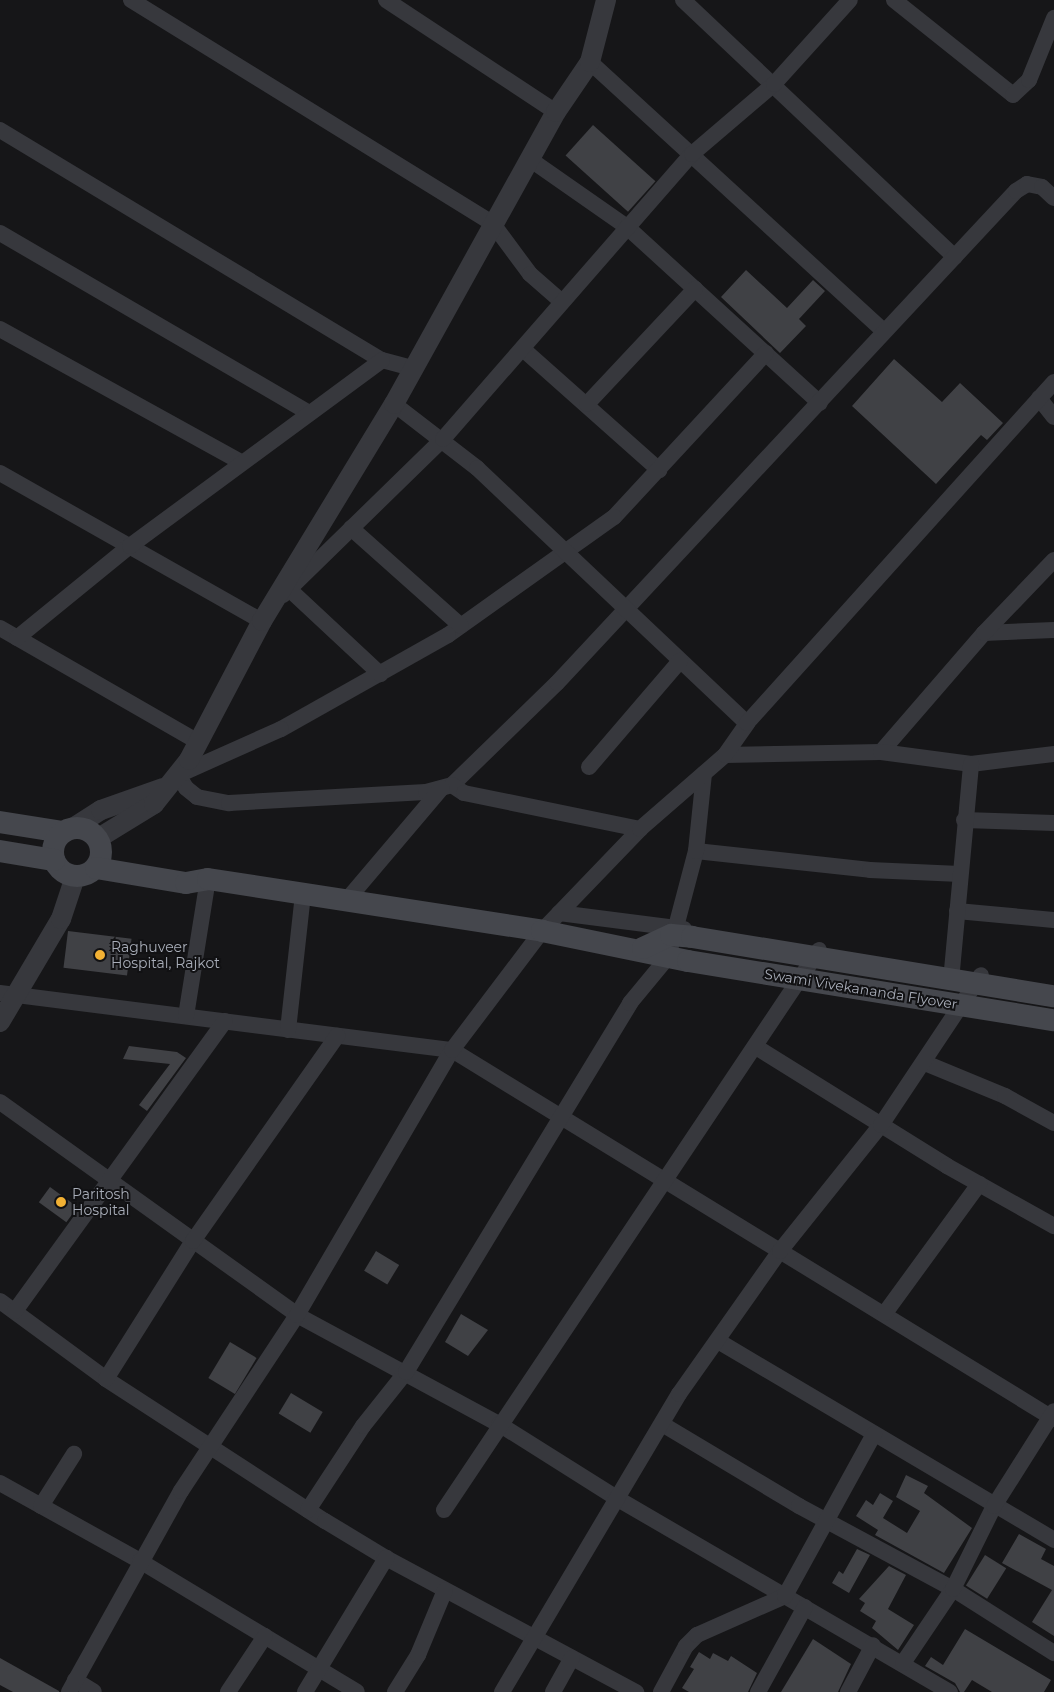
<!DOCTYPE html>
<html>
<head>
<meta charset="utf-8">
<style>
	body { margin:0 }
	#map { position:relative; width:1054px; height:1692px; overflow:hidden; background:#161618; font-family:Montserrat,sans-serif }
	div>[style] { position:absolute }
	.building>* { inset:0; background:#404145; transform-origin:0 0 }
	.minor>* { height:16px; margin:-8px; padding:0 8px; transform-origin:8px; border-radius:8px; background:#37383d }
	.tertiary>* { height:20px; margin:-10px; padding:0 10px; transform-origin:10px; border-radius:10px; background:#37383d }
	.secondary>* { height:22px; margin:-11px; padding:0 11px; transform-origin:11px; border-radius:11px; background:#45474d }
	.secondary>.ring { margin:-11px; padding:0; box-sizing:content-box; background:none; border:22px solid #45474d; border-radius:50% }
	.secondary-bridge>* { height:22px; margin:-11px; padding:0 11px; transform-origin:11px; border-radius:11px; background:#45474d }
	.dots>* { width:14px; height:14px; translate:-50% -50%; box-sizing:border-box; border:2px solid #111113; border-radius:50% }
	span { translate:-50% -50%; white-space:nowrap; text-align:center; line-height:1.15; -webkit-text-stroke:4px #111113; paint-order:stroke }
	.poi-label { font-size:14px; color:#a8adb8 }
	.left { translate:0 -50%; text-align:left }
	.street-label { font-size:14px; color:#a8adb8 }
</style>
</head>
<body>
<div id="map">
	<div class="building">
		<div style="left:593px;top:125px;width:84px;height:41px;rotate:42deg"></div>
		<div style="clip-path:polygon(746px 270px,787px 308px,813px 280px,825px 291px,799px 319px,806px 326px,780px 353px,721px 297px)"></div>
		<div style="clip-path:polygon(894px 359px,942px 402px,960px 383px,1003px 423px,987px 440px,981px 435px,936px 484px,852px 406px)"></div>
		<div style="left:68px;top:931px;width:64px;height:37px;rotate:7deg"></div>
		<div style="clip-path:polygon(129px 1046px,177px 1052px,186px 1058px,147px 1111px,139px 1105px,170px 1064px,123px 1059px)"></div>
		<div style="left:50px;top:1187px;width:34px;height:19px;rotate:36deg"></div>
		<div style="left:376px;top:1251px;width:27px;height:23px;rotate:31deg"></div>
		<div style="clip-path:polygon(461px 1314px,488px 1330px,468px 1356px,445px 1342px)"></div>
		<div style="left:230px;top:1342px;width:31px;height:42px;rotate:31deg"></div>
		<div style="left:291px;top:1393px;width:37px;height:24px;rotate:31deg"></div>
		<div style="clip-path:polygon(906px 1475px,928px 1486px,924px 1493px,972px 1528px,944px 1573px,875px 1535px,878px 1530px,856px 1516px,866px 1500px,873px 1505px,880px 1493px,893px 1501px,883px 1518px,907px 1533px,920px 1511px,896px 1497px)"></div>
		<div style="clip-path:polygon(1019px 1534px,1046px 1549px,1041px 1559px,1054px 1566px,1054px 1636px,1032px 1622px,1052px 1590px,1002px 1563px)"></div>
		<div style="clip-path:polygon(857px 1549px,870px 1555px,849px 1593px,832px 1583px,839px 1571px,843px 1574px)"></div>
		<div style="left:985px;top:1555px;width:25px;height:36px;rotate:32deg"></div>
		<div style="clip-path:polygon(889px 1566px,906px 1575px,888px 1609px,914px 1625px,898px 1650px,872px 1628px,876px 1621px,860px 1611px,865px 1603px,859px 1599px)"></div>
		<div style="clip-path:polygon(965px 1629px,1051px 1680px,1044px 1692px,992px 1692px,972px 1680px,964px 1692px,960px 1692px,955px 1683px,925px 1666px,931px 1657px,943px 1665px)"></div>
		<div style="clip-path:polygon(813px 1639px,851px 1664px,838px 1692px,781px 1692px)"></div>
		<div style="clip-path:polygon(699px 1652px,710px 1659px,713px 1653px,728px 1661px,731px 1656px,757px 1673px,748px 1692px,689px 1692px,682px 1688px,694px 1669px,690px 1667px)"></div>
		<div style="clip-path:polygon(0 1658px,59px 1691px,59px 1692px,13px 1692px,0 1685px)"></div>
	</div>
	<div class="minor">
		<div style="left:131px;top:0;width:426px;rotate:31.7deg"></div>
		<div style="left:493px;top:224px;width:62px;rotate:53.5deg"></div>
		<div style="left:530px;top:274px;width:41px;rotate:41.1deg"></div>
		<div style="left:386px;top:0;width:204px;rotate:33.4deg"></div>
		<div style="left:683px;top:0;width:374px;rotate:43.4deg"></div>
		<div style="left:894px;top:0;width:152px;rotate:38.6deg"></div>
		<div style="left:1013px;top:95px;width:22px;rotate:-43deg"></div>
		<div style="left:1029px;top:80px;width:67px;rotate:-68deg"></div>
		<div style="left:590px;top:62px;width:398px;rotate:42.5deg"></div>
		<div style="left:0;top:130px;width:446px;rotate:31.1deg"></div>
		<div style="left:382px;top:360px;width:31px;rotate:15deg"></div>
		<div style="left:531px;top:160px;width:117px;rotate:34.9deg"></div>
		<div style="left:627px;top:227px;width:261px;rotate:42.4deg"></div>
		<div style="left:0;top:233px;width:358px;rotate:30.2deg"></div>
		<div style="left:0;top:329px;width:275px;rotate:28.9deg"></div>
		<div style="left:524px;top:350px;width:181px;rotate:41.6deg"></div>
		<div style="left:766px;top:353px;width:224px;rotate:132.8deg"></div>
		<div style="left:614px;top:517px;width:204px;rotate:144.6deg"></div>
		<div style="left:448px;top:635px;width:192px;rotate:150.6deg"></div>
		<div style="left:281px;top:729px;width:113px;rotate:155.9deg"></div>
		<div style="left:178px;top:775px;width:15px;rotate:58deg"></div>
		<div style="left:186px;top:788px;width:14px;rotate:39deg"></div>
		<div style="left:197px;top:797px;width:33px;rotate:11deg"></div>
		<div style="left:229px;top:803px;width:197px;rotate:-3.2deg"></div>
		<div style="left:426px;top:792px;width:27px;rotate:-15deg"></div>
		<div style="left:452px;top:785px;width:146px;rotate:-44.2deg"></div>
		<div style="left:557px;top:683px;width:673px;rotate:-46.99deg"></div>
		<div style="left:1016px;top:191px;width:13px;rotate:-32deg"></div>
		<div style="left:1027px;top:184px;width:15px;rotate:11deg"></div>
		<div style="left:1042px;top:187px;width:16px;rotate:43deg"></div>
		<div style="left:1039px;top:398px;width:24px;rotate:52deg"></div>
		<div style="left:394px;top:404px;width:105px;rotate:37.6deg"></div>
		<div style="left:477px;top:468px;width:371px;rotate:43.4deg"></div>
		<div style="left:587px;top:404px;width:158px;rotate:-46.8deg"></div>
		<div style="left:0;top:473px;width:301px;rotate:29.5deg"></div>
		<div style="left:351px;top:528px;width:147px;rotate:41.7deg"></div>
		<div style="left:289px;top:589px;width:125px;rotate:43deg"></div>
		<div style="left:283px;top:595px;width:223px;rotate:-44.3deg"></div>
		<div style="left:443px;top:439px;width:378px;rotate:-48.9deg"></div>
		<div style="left:692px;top:154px;width:108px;rotate:-40.5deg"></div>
		<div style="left:774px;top:84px;width:113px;rotate:-47.9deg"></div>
		<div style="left:0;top:628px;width:228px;rotate:29.9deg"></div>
		<div style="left:984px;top:633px;width:70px;rotate:-2.5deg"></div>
		<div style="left:17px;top:638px;width:146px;rotate:-39.2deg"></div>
		<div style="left:130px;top:546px;width:313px;rotate:-36.4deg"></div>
		<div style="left:881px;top:752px;width:157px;rotate:-49.1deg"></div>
		<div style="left:984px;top:633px;width:101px;rotate:-46.2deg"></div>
		<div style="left:725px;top:755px;width:156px;rotate:-1.1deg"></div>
		<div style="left:881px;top:752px;width:91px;rotate:7.6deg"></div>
		<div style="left:971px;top:764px;width:84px;rotate:-6.9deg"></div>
		<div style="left:589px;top:767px;width:140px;rotate:-49.4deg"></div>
		<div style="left:452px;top:785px;width:14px;rotate:34deg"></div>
		<div style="left:464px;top:793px;width:180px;rotate:11.6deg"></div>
		<div style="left:964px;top:820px;width:90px;rotate:1.9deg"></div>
		<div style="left:696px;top:851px;width:175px;rotate:6.2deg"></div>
		<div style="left:870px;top:870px;width:90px;rotate:2.5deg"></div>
		<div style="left:346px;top:901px;width:148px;rotate:-49.7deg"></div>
		<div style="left:957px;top:911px;width:97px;rotate:5.3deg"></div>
		<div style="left:559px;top:913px;width:126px;rotate:7.3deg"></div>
		<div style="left:952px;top:970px;width:207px;rotate:-84.7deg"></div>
		<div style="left:0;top:993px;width:456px;rotate:7.2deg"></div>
		<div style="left:452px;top:1050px;width:706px;rotate:31.51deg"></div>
		<div style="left:186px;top:1016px;width:139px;rotate:-80.9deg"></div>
		<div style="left:288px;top:1030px;width:137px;rotate:-83.7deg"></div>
		<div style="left:756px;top:1047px;width:225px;rotate:31.9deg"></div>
		<div style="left:947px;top:1166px;width:123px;rotate:29.3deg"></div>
		<div style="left:925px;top:1063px;width:87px;rotate:22.4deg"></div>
		<div style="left:1005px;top:1096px;width:56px;rotate:28.9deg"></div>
		<div style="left:0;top:1102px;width:365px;rotate:35.6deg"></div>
		<div style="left:297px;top:1315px;width:230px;rotate:28.4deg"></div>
		<div style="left:499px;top:1424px;width:141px;rotate:32.2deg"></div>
		<div style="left:618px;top:1499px;width:384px;rotate:30.2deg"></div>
		<div style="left:0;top:1301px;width:132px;rotate:36.3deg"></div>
		<div style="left:106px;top:1379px;width:261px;rotate:33deg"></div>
		<div style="left:325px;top:1521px;width:71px;rotate:31.2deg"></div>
		<div style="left:386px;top:1558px;width:284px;rotate:28.2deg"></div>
		<div style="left:15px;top:1311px;width:358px;rotate:-54.1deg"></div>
		<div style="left:885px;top:1313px;width:160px;rotate:-53.9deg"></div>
		<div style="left:718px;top:1341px;width:391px;rotate:30.6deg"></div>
		<div style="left:106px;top:1379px;width:163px;rotate:-57.8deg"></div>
		<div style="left:193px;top:1241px;width:251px;rotate:-54.9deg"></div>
		<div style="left:662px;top:1424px;width:160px;rotate:30.9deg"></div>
		<div style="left:799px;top:1506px;width:175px;rotate:28.3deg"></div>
		<div style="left:953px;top:1589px;width:120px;rotate:32.4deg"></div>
		<div style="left:0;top:1483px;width:160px;rotate:29.1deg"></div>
		<div style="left:140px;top:1561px;width:253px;rotate:31.1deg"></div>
		<div style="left:41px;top:1506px;width:62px;rotate:-57.6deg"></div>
		<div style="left:308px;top:1510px;width:100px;rotate:-56.8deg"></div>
		<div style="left:363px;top:1426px;width:69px;rotate:-51.5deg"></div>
		<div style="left:406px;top:1372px;width:432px;rotate:-58.7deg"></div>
		<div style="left:630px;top:1003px;width:60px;rotate:-50.4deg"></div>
		<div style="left:668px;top:957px;width:110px;rotate:-75.2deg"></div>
		<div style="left:696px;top:851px;width:78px;rotate:-84.1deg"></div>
		<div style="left:444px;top:1510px;width:674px;rotate:-56.19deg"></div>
		<div style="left:903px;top:1663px;width:89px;rotate:-56deg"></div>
		<div style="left:953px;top:1589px;width:93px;rotate:-63.7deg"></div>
		<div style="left:994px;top:1506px;width:112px;rotate:-57.7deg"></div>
		<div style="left:75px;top:1680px;width:22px;rotate:32deg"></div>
		<div style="left:69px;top:1692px;width:230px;rotate:-60.9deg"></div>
		<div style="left:181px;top:1491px;width:211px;rotate:-56.6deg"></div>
		<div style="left:297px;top:1315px;width:307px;rotate:-59.7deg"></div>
		<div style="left:452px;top:1050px;width:149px;rotate:-52.9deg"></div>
		<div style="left:542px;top:931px;width:141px;rotate:-46.1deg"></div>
		<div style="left:640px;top:829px;width:113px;rotate:-41deg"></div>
		<div style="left:725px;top:755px;width:39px;rotate:-55deg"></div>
		<div style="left:747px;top:723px;width:459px;rotate:-48deg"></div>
		<div style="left:228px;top:1692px;width:67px;rotate:-56.5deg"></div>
		<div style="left:305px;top:1692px;width:157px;rotate:-58.8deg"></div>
		<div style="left:395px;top:1692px;width:44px;rotate:-58.1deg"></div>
		<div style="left:418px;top:1655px;width:70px;rotate:-67.4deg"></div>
		<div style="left:502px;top:1692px;width:347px;rotate:-59.3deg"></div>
		<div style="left:679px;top:1394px;width:175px;rotate:-54.8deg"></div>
		<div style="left:780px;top:1251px;width:161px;rotate:-51.3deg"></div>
		<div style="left:881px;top:1125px;width:180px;rotate:-56.3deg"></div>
		<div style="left:553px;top:1692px;width:39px;rotate:-61deg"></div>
		<div style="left:661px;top:1692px;width:52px;rotate:-61.5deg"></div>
		<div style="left:686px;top:1646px;width:16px;rotate:-45deg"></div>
		<div style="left:697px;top:1635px;width:96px;rotate:-23.9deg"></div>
		<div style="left:785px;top:1596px;width:185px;rotate:-61.2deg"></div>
		<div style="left:758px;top:1692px;width:97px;rotate:-61.1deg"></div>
		<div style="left:848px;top:1692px;width:53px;rotate:-62deg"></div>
	</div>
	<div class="tertiary">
		<div style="left:73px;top:828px;width:33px;rotate:-33deg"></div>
		<div style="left:101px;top:810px;width:66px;rotate:-19.5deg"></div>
		<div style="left:97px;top:839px;width:67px;rotate:-31.6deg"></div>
		<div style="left:154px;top:804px;width:56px;rotate:-51.5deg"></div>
		<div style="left:189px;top:760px;width:157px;rotate:-62.3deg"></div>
		<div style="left:262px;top:621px;width:254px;rotate:-58.7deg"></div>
		<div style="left:394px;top:404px;width:334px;rotate:-61deg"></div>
		<div style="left:556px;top:112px;width:60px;rotate:-55.8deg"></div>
		<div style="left:590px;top:62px;width:64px;rotate:-75.5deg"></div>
		<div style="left:0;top:1022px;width:120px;rotate:-59.4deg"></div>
		<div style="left:61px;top:919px;width:44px;rotate:-71.6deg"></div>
	</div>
	<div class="secondary">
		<div style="left:0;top:822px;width:64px;rotate:9deg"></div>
		<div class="ring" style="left:53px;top:828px;width:26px;height:26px"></div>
		<div style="left:0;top:851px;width:55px;rotate:9.5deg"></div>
		<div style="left:96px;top:868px;width:91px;rotate:9.5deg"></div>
		<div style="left:186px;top:883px;width:22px;rotate:-10deg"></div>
		<div style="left:208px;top:879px;width:338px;rotate:8.8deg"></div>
		<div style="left:542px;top:931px;width:149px;rotate:11.6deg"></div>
		<div style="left:643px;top:948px;width:31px;rotate:-25deg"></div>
		<div style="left:671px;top:935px;width:21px;rotate:5deg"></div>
	</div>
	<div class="secondary-bridge">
		<div style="left:692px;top:937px;width:367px;rotate:9.3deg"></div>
		<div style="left:688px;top:961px;width:371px;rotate:9.2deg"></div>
	</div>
	<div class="dots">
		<div style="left:100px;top:955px;background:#f2b134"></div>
		<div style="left:61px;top:1202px;background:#f2b134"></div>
	</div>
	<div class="poi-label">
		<span class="left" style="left:111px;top:955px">Raghuveer<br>Hospital, Rajkot</span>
		<span class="left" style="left:72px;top:1202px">Paritosh<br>Hospital</span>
	</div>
	<div class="street-label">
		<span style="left:861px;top:989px;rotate:9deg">Swami Vivekananda Flyover</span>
	</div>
</div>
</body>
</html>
